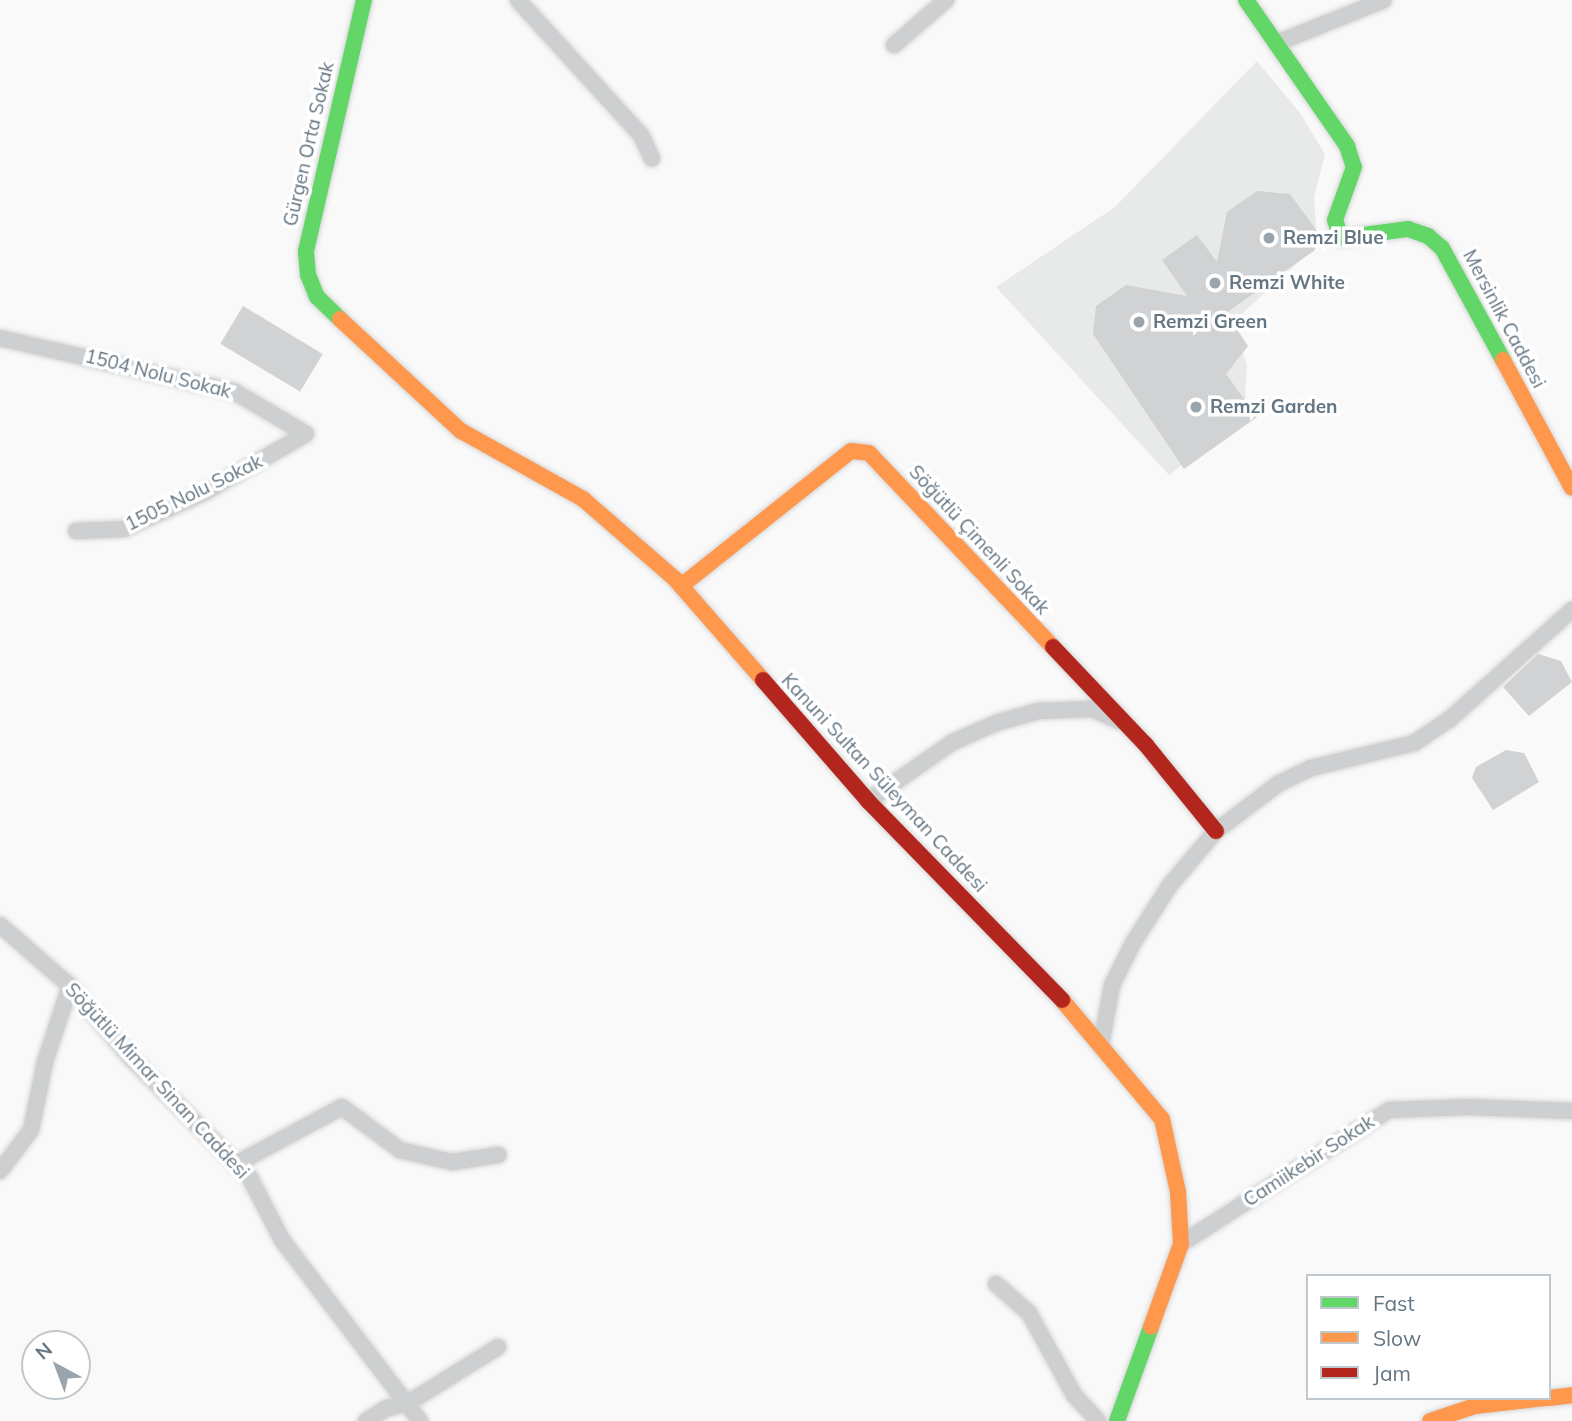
<!DOCTYPE html>
<html>
<head>
<meta charset="utf-8">
<style>
	body { margin:0 }
	#map { position:relative; width:1572px; height:1421px; overflow:hidden; background:#f9f9f9; font-family:Mulish,sans-serif }
	div>[style] { position:absolute }
	.built>* { inset:0; background:#e8e9e9 }
	.building>* { inset:0; background:#d0d2d3; transform-origin:0 0 }
	.roads { filter:drop-shadow(0 0 2px #d5d6d7) drop-shadow(0 0 2px #d5d6d7) }
	.street>* { height:16px; margin:-8px; padding:0 8px; transform-origin:8px; border-radius:8px; background:#cecfd0 }
	.fast>* { height:16px; margin:-8px; padding:0 8px; transform-origin:8px; border-radius:8px; background:#63d668 }
	.slow>* { height:16px; margin:-8px; padding:0 8px; transform-origin:8px; border-radius:8px; background:#ff974d }
	.jam>* { height:16px; margin:-8px; padding:0 8px; transform-origin:8px; border-radius:8px; background:#b3261e }
	.dots>* { width:19px; height:19px; translate:-50% -50%; box-sizing:border-box; border:4px solid #fff; border-radius:50% }
	span { translate:-50% -50%; white-space:nowrap; text-align:center; line-height:1.15; -webkit-text-stroke:7px #fff; paint-order:stroke }
	.street-label { font-size:19px; color:#657683 }
	.poi-label { font-size:19px; color:#657683; font-weight:700 }
	.left { translate:0 -50%; text-align:left }
	.legend { position:absolute; left:1306px; top:1274px; width:245px; height:126px; box-sizing:border-box; background:#fff; border:2px solid #c1c8cd; margin:0; padding:9px 12px; list-style:none; font-size:21px; color:#657683 }
	.legend li { display:flex; align-items:center; gap:14px; height:35px }
	.legend b { width:35px; border:2px solid #c1c8cd }
	.north { position:absolute; left:21px; top:1330px; width:70px; height:70px; box-sizing:border-box; background:#fff; border:2px solid #c1c8cd; border-radius:50%; rotate:319deg; font-size:19px; font-weight:700; line-height:28px; text-align:center; color:#657683 }
	.north::after { content:''; display:block; margin:auto; width:24px; height:32px; background:#99a4ac; clip-path:polygon(50% 0,100% 100%,50% 72%,0 100%) }
</style>
</head>
<body>
<div id="map">
	<div class="built">
		<div style="clip-path:polygon(1257px 61px,1300px 113px,1325px 154px,1314px 197px,1317px 245px,1232px 323px,1247px 364px,1244px 417px,1169px 475px,996px 287px,1115px 207px)"></div>
	</div>
	<div class="building">
		<div style="clip-path:polygon(1257px 191px,1290px 194px,1317px 231px,1315px 250px,1226px 313px,1248px 346px,1226px 374px,1257px 417px,1184px 469px,1093px 334px,1096px 306px,1126px 285px,1187px 296px,1162px 260px,1197px 235px,1217px 262px,1227px 212px)"></div>
		<div style="left:243px;top:306px;width:93px;height:44px;rotate:31deg"></div>
		<div style="clip-path:polygon(1538px 654px,1561px 661px,1572px 682px,1529px 716px,1503px 687px)"></div>
		<div style="clip-path:polygon(1506px 750px,1524px 753px,1539px 782px,1493px 810px,1472px 778px,1476px 767px)"></div>
	</div>
	<div class="roads">
		<div class="street">
			<div style="left:518px;top:0;width:183px;rotate:47.7deg"></div>
			<div style="left:641px;top:135px;width:26px;rotate:65deg"></div>
			<div style="left:1277px;top:43px;width:115px;rotate:-21.9deg"></div>
			<div style="left:894px;top:45px;width:69px;rotate:-40.9deg"></div>
			<div style="left:0;top:338px;width:241px;rotate:12.9deg"></div>
			<div style="left:235px;top:392px;width:82px;rotate:30.6deg"></div>
			<div style="left:306px;top:434px;width:116px;rotate:150.1deg"></div>
			<div style="left:205px;top:492px;width:89px;rotate:155.4deg"></div>
			<div style="left:124px;top:529px;width:48px;rotate:177.6deg"></div>
			<div style="left:868px;top:801px;width:103px;rotate:-34.8deg"></div>
			<div style="left:953px;top:742px;width:47px;rotate:-23.8deg"></div>
			<div style="left:996px;top:723px;width:44px;rotate:-15.9deg"></div>
			<div style="left:1038px;top:711px;width:54px;rotate:-2.1deg"></div>
			<div style="left:1092px;top:709px;width:30px;rotate:24deg"></div>
			<div style="left:0;top:925px;width:93px;rotate:41.1deg"></div>
			<div style="left:70px;top:986px;width:96px;rotate:49.7deg"></div>
			<div style="left:132px;top:1059px;width:168px;rotate:45.2deg"></div>
			<div style="left:250px;top:1178px;width:70px;rotate:62.7deg"></div>
			<div style="left:282px;top:1240px;width:228px;rotate:52.7deg"></div>
			<div style="left:1101px;top:1045px;width:61px;rotate:-79.6deg"></div>
			<div style="left:1112px;top:985px;width:47px;rotate:-63.4deg"></div>
			<div style="left:1133px;top:943px;width:69px;rotate:-57.5deg"></div>
			<div style="left:1170px;top:885px;width:71px;rotate:-49.6deg"></div>
			<div style="left:1216px;top:831px;width:78px;rotate:-37.2deg"></div>
			<div style="left:1278px;top:784px;width:37px;rotate:-26deg"></div>
			<div style="left:1311px;top:768px;width:106px;rotate:-13.6deg"></div>
			<div style="left:1414px;top:743px;width:43px;rotate:-33.7deg"></div>
			<div style="left:1450px;top:719px;width:164px;rotate:-41.8deg"></div>
			<div style="left:236px;top:1164px;width:120px;rotate:-28.3deg"></div>
			<div style="left:342px;top:1107px;width:72px;rotate:36.6deg"></div>
			<div style="left:400px;top:1150px;width:53px;rotate:13deg"></div>
			<div style="left:452px;top:1162px;width:47px;rotate:-8.7deg"></div>
			<div style="left:0;top:1171px;width:51px;rotate:-52.9deg"></div>
			<div style="left:31px;top:1130px;width:69px;rotate:-78.4deg"></div>
			<div style="left:45px;top:1062px;width:80px;rotate:-71.8deg"></div>
			<div style="left:1181px;top:1244px;width:247px;rotate:-32.8deg"></div>
			<div style="left:1389px;top:1110px;width:80px;rotate:-2.1deg"></div>
			<div style="left:1469px;top:1107px;width:103px;rotate:2.2deg"></div>
			<div style="left:996px;top:1284px;width:44px;rotate:41.3deg"></div>
			<div style="left:1029px;top:1313px;width:94px;rotate:61.2deg"></div>
			<div style="left:1074px;top:1395px;width:35px;rotate:47deg"></div>
			<div style="left:366px;top:1421px;width:22px;rotate:-32deg"></div>
			<div style="left:385px;top:1409px;width:24px;rotate:-15deg"></div>
			<div style="left:408px;top:1403px;width:106px;rotate:-31.9deg"></div>
		</div>
		<div class="fast">
			<div style="left:1246px;top:0;width:178px;rotate:55.3deg"></div>
			<div style="left:1347px;top:146px;width:22px;rotate:72deg"></div>
			<div style="left:1354px;top:167px;width:56px;rotate:109.7deg"></div>
			<div style="left:1335px;top:220px;width:19px;rotate:72deg"></div>
			<div style="left:1341px;top:238px;width:68px;rotate:-7.7deg"></div>
			<div style="left:1408px;top:229px;width:21px;rotate:19deg"></div>
			<div style="left:1428px;top:236px;width:18px;rotate:41deg"></div>
			<div style="left:1442px;top:248px;width:128px;rotate:61.4deg"></div>
			<div style="left:340px;top:319px;width:32px;rotate:-136deg"></div>
			<div style="left:317px;top:297px;width:24px;rotate:-112deg"></div>
			<div style="left:308px;top:275px;width:24px;rotate:-95deg"></div>
			<div style="left:306px;top:251px;width:258px;rotate:-77deg"></div>
			<div style="left:1117px;top:1421px;width:100px;rotate:-70.1deg"></div>
		</div>
		<div class="slow">
			<div style="left:340px;top:319px;width:165px;rotate:42.8deg"></div>
			<div style="left:461px;top:431px;width:140px;rotate:29.1deg"></div>
			<div style="left:583px;top:499px;width:122px;rotate:41deg"></div>
			<div style="left:675px;top:579px;width:134px;rotate:48.9deg"></div>
			<div style="left:1503px;top:360px;width:145px;rotate:61.7deg"></div>
			<div style="left:681px;top:586px;width:217px;rotate:-38.5deg"></div>
			<div style="left:851px;top:451px;width:18px;rotate:6deg"></div>
			<div style="left:869px;top:453px;width:267px;rotate:46.5deg"></div>
			<div style="left:1062px;top:1000px;width:155px;rotate:50deg"></div>
			<div style="left:1162px;top:1119px;width:75px;rotate:77.6deg"></div>
			<div style="left:1178px;top:1192px;width:52px;rotate:86.7deg"></div>
			<div style="left:1181px;top:1244px;width:88px;rotate:109.9deg"></div>
			<div style="left:1549px;top:1398px;width:23px;rotate:-7deg"></div>
			<div style="left:1430px;top:1421px;width:47px;rotate:-18.4deg"></div>
			<div style="left:1475px;top:1406px;width:71px;rotate:-6.4deg"></div>
		</div>
		<div class="jam">
			<div style="left:1053px;top:647px;width:135px;rotate:46.5deg"></div>
			<div style="left:1146px;top:745px;width:111px;rotate:50.9deg"></div>
			<div style="left:763px;top:680px;width:160px;rotate:49deg"></div>
			<div style="left:868px;top:801px;width:278px;rotate:45.7deg"></div>
		</div>
	</div>
	<div class="dots">
		<div style="left:1269px;top:238px;background:#99a4ac"></div>
		<div style="left:1215px;top:283px;background:#99a4ac"></div>
		<div style="left:1139px;top:322px;background:#99a4ac"></div>
		<div style="left:1196px;top:407px;background:#99a4ac"></div>
	</div>
	<div class="street-label">
		<span style="left:309px;top:144px;rotate:-77deg">Gürgen Orta Sokak</span>
		<span style="left:1504px;top:319px;rotate:62deg">Mersinlik Caddesi</span>
		<span style="left:158px;top:374px;rotate:14deg">1504 Nolu Sokak</span>
		<span style="left:194px;top:493px;rotate:-26deg">1505 Nolu Sokak</span>
		<span style="left:979px;top:540px;rotate:47deg">Söğütlü Çimenli Sokak</span>
		<span style="left:884px;top:783px;rotate:47deg">Kanuni Sultan Süleyman Caddesi</span>
		<span style="left:157px;top:1081px;rotate:47deg">Söğütlü Mimar Sinan Caddesi</span>
		<span style="left:1309px;top:1161px;rotate:-33deg">Camiikebir Sokak</span>
	</div>
	<div class="poi-label">
		<span class="left" style="left:1283px;top:238px">Remzi Blue</span>
		<span class="left" style="left:1229px;top:283px">Remzi White</span>
		<span class="left" style="left:1153px;top:322px">Remzi Green</span>
		<span class="left" style="left:1210px;top:407px">Remzi Garden</span>
	</div>
	<ul class="legend">
	<li><b style="height:9px;background:#63d668"></b>Fast</li>
	<li><b style="height:9px;background:#ff974d"></b>Slow</li>
	<li><b style="height:9px;background:#b3261e"></b>Jam</li>
	</ul>
	<div class="north">N</div>
</div>
</body>
</html>
